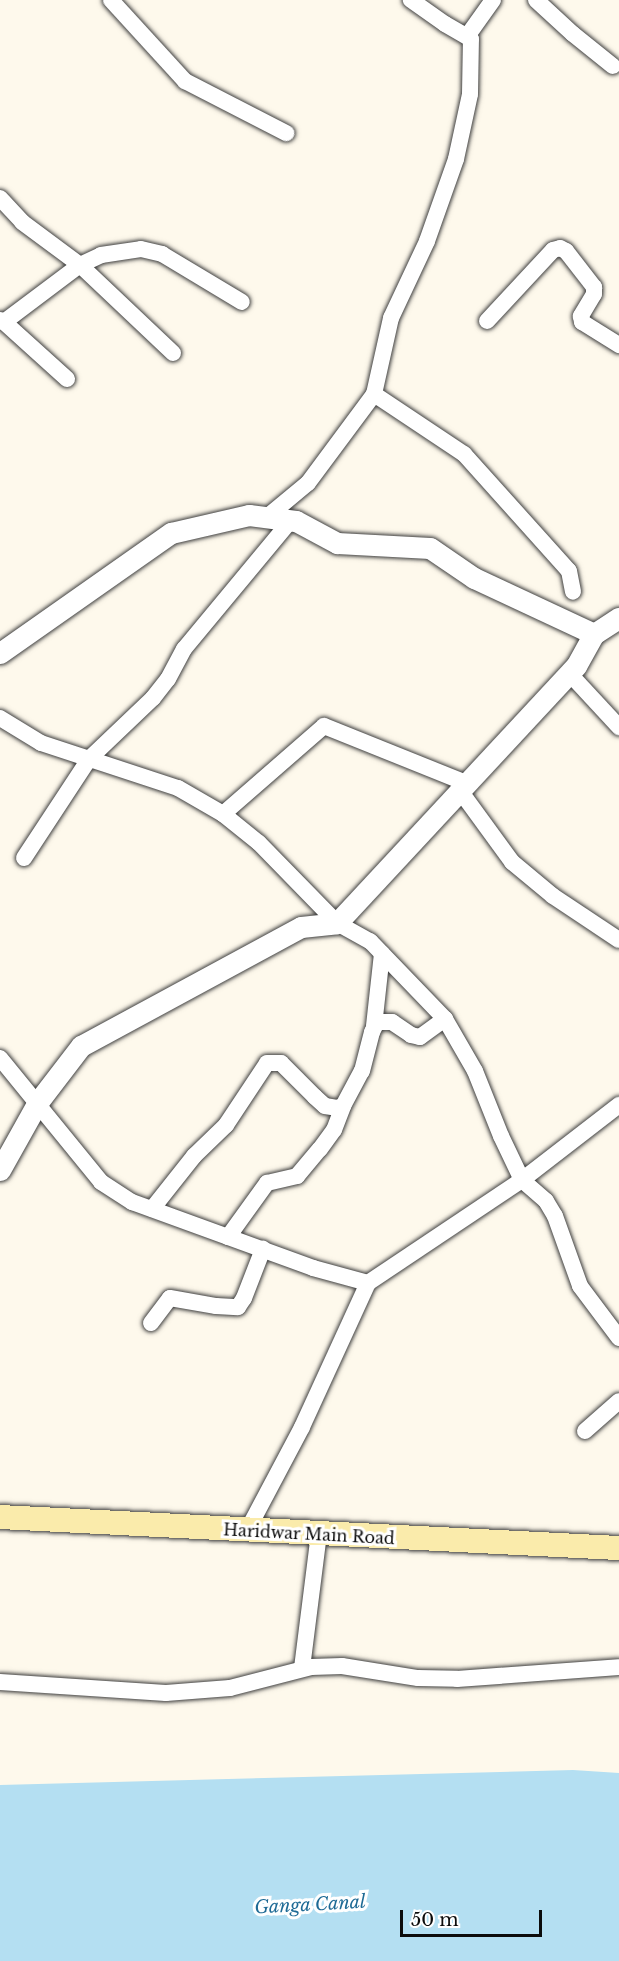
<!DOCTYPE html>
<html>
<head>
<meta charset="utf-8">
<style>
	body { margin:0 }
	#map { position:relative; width:619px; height:1961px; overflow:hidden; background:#fef9ec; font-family:"Libre Baskerville",serif }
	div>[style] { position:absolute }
	.water>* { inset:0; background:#b4dff2 }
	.roads { filter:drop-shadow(0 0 2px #3f3f3f) drop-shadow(0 0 2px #3f3f3f) }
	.minor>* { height:16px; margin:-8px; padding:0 8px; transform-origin:8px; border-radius:8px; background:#fff }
	.tertiary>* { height:21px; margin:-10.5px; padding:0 10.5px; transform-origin:10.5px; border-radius:10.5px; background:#fff }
	.secondary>* { height:24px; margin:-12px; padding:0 12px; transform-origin:12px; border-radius:12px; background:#faebab }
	span { translate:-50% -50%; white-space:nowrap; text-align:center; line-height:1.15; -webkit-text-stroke:6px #fff; paint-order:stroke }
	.street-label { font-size:16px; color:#0c0c0c }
	.water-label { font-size:18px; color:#1e6a95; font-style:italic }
	.scale { position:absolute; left:400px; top:1910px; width:142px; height:27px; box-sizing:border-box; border:3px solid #0c0c0c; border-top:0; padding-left:8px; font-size:18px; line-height:21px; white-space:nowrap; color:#0c0c0c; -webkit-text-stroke:4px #fff; paint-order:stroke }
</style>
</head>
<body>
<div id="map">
	<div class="water">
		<div style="clip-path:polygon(573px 1770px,619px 1773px,619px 1961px,0 1961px,0 1785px)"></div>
	</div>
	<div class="roads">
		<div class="minor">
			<div style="left:111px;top:0;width:110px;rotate:47.6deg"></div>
			<div style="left:185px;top:81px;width:114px;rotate:27.2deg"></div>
			<div style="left:536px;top:0;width:50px;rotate:42.6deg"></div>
			<div style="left:573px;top:34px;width:51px;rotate:38.7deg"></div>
			<div style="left:468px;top:35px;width:43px;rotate:-54.5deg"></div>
			<div style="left:0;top:198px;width:33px;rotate:47deg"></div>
			<div style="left:22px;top:222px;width:72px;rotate:36.6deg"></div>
			<div style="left:80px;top:265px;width:128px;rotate:43.4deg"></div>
			<div style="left:0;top:320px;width:4px;rotate:27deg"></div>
			<div style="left:4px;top:322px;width:95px;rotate:-36.9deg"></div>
			<div style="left:80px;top:265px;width:23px;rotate:-25deg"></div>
			<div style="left:101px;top:255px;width:40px;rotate:-8.5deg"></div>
			<div style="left:141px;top:249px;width:22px;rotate:13deg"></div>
			<div style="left:162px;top:254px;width:93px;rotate:31deg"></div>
			<div style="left:487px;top:321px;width:97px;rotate:-47.1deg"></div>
			<div style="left:553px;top:250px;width:7px;rotate:-16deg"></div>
			<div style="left:560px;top:248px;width:7px;rotate:27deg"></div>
			<div style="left:566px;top:251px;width:46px;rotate:52.1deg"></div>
			<div style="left:594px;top:287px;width:7px;rotate:90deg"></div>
			<div style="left:594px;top:294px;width:26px;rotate:121deg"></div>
			<div style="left:581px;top:316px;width:6px;rotate:81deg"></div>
			<div style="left:582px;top:322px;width:44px;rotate:31.9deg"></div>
			<div style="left:4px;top:322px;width:85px;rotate:42.1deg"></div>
			<div style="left:374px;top:394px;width:108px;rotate:33.7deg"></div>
			<div style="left:464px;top:454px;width:157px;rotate:48.1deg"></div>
			<div style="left:569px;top:571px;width:21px;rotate:79deg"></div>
			<div style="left:267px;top:517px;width:53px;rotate:-39.7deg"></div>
			<div style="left:308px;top:483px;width:111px;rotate:-53.4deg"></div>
			<div style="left:374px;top:394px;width:78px;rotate:-77.4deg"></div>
			<div style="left:391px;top:318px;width:85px;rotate:-64.9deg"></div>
			<div style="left:427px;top:241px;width:87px;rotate:-70.5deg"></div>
			<div style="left:456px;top:159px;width:66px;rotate:-77.8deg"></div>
			<div style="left:470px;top:94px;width:55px;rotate:-89deg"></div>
			<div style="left:471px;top:39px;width:30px;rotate:-150deg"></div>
			<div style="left:445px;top:24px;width:42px;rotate:-144.8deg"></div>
			<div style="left:569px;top:673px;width:74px;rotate:47.2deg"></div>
			<div style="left:0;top:718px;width:48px;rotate:31.4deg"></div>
			<div style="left:41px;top:743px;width:144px;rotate:18.2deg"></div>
			<div style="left:178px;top:788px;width:52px;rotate:30deg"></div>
			<div style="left:223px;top:814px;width:46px;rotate:38.9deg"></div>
			<div style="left:259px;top:843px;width:112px;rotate:45.7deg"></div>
			<div style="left:337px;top:923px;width:38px;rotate:29deg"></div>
			<div style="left:370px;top:941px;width:108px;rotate:46.1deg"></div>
			<div style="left:445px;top:1019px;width:60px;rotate:60deg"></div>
			<div style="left:475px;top:1071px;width:70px;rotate:68.2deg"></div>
			<div style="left:501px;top:1136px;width:49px;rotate:64.5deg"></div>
			<div style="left:522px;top:1180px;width:32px;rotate:41deg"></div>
			<div style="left:546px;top:1201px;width:17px;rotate:59deg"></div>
			<div style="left:555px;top:1216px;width:74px;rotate:70.3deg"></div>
			<div style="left:580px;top:1286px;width:65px;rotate:53.1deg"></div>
			<div style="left:461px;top:792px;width:87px;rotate:53.9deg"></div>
			<div style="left:512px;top:862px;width:53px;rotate:39.7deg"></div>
			<div style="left:553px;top:896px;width:79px;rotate:33.7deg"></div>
			<div style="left:223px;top:814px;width:134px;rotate:-41.1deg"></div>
			<div style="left:324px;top:726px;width:155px;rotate:21.9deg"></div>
			<div style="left:24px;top:858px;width:118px;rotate:-56.7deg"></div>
			<div style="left:89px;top:759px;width:88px;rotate:-43.6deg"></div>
			<div style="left:153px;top:698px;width:24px;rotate:-52deg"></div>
			<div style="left:168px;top:679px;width:34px;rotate:-62deg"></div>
			<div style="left:184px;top:649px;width:168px;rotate:-50.3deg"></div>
			<div style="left:374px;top:1026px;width:73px;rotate:-83.7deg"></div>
			<div style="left:0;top:1058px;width:160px;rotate:50.8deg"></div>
			<div style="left:101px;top:1182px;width:37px;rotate:33deg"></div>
			<div style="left:132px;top:1202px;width:193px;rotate:20deg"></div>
			<div style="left:313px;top:1268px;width:57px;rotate:15.3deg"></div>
			<div style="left:152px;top:1209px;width:68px;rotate:-51.6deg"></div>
			<div style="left:194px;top:1156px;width:45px;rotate:-44.1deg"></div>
			<div style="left:226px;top:1125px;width:74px;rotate:-56.5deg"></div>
			<div style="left:267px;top:1063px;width:14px"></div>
			<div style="left:281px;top:1063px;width:48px;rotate:45deg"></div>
			<div style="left:315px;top:1097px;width:13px;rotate:42deg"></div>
			<div style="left:325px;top:1106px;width:12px;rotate:9deg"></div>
			<div style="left:337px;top:1108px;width:6px;rotate:-18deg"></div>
			<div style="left:343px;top:1106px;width:40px;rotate:-62deg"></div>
			<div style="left:362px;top:1071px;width:40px;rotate:-75.6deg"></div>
			<div style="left:372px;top:1032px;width:11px;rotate:-63deg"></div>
			<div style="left:377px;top:1022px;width:15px"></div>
			<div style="left:392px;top:1022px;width:23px;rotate:34deg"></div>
			<div style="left:411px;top:1035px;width:9px;rotate:13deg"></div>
			<div style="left:420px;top:1037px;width:31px;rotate:-36deg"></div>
			<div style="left:228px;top:1237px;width:67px;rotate:-54.2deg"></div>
			<div style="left:267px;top:1183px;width:31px;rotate:-13deg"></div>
			<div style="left:297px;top:1176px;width:35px;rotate:-50deg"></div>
			<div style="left:320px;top:1149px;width:24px;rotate:-54deg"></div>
			<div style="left:334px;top:1130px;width:26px;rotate:-69deg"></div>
			<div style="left:151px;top:1323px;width:31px;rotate:-53deg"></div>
			<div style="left:170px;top:1298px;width:47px;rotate:9.9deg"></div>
			<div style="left:216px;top:1306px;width:22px;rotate:3deg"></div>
			<div style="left:238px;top:1307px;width:11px;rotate:-56deg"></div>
			<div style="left:244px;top:1298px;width:53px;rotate:-68.8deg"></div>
			<div style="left:585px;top:1431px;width:45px;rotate:-41.4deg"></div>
			<div style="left:247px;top:1531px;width:118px;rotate:-62.1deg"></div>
			<div style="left:302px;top:1427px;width:158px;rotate:-65.4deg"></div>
			<div style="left:368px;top:1283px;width:185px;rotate:-33.8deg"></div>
			<div style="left:522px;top:1180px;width:123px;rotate:-37.7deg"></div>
			<div style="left:302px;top:1668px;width:135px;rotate:-82.8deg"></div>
			<div style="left:0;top:1682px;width:166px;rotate:3.8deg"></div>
			<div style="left:166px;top:1693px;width:64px;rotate:-4.5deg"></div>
			<div style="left:230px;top:1688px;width:84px;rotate:-14.5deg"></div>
			<div style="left:311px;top:1667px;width:31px;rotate:-2deg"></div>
			<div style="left:342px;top:1666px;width:77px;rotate:9deg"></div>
			<div style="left:418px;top:1678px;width:39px;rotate:1deg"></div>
			<div style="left:457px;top:1679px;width:162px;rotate:-4.2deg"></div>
		</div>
		<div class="tertiary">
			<div style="left:0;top:653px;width:209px;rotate:-35.1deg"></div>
			<div style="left:171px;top:533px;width:80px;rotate:-13deg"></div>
			<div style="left:249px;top:515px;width:47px;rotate:7.3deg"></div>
			<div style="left:296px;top:521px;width:47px;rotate:28.2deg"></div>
			<div style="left:337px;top:543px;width:93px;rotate:3.1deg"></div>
			<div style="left:430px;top:548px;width:53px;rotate:34.3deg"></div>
			<div style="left:474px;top:578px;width:132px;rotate:25deg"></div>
			<div style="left:0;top:1170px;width:78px;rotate:-60.8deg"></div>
			<div style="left:38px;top:1102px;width:71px;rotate:-52.5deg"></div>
			<div style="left:81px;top:1046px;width:250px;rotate:-28.4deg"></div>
			<div style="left:301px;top:927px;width:36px;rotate:-6deg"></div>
			<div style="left:337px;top:923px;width:351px;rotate:-47.1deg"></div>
			<div style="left:576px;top:666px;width:37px;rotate:-61deg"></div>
			<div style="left:594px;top:634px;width:30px;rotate:-33deg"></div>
		</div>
		<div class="secondary">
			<div style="left:0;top:1517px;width:620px;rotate:2.87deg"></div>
		</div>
	</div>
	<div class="street-label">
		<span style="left:309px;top:1534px;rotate:3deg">Haridwar Main Road</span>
	</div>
	<div class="water-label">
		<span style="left:310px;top:1905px;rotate:-3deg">Ganga Canal</span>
	</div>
	<div class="scale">50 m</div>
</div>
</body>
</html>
